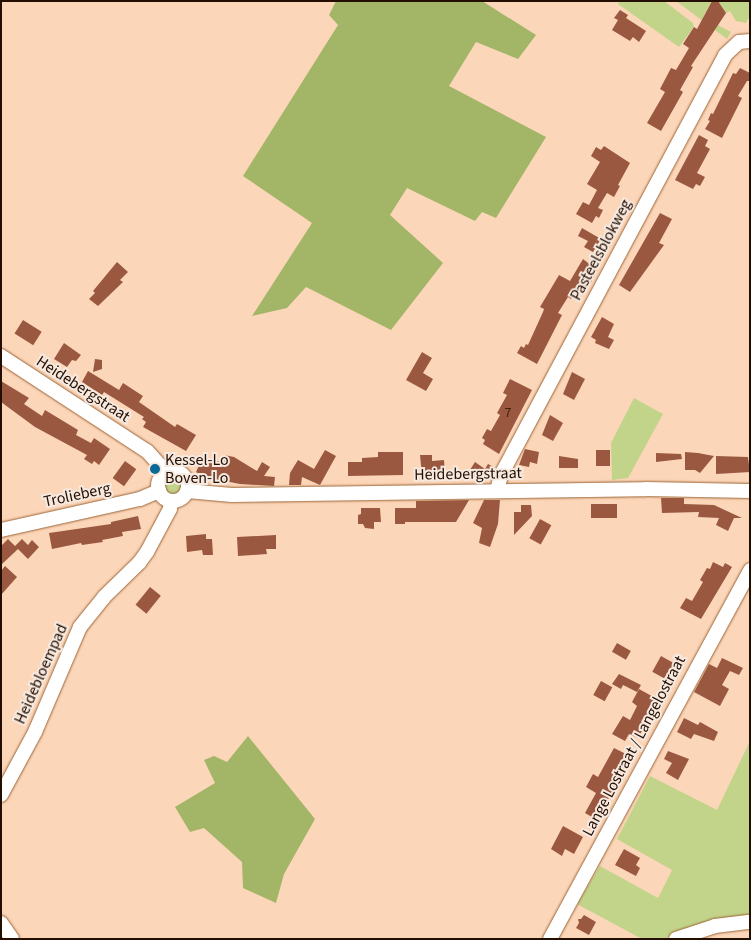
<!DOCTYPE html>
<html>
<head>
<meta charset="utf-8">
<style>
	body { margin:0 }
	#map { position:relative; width:751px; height:940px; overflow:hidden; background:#fcd6b9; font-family:"Source Sans 3",sans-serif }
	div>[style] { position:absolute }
	.green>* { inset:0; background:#c2d48a }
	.round { border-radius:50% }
	.forest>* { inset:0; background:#a3b566 }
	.building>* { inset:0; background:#9b5841; transform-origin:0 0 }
	.roads { filter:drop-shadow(0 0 1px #9c6536) drop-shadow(0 0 1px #9c6536) }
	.minor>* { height:14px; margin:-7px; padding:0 7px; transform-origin:7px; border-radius:7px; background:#fff }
	.minor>.ring { margin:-7px; padding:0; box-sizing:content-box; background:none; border:14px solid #fff; border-radius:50% }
	.dots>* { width:14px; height:14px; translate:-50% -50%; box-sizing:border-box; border:2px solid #f6e9df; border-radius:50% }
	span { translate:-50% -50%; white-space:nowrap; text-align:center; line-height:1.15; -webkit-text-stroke:4px #f6e9df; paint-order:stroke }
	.number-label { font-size:14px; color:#412010 }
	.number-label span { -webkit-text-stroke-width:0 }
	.street-label { font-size:16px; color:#230e00 }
	.poi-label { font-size:16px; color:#230e00 }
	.left { translate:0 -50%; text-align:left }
	.frame { position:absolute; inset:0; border:2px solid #230e00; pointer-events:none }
</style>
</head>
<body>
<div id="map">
	<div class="green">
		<div style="clip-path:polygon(620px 1px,664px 1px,693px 23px,694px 27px,679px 47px,618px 4px)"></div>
		<div style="clip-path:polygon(676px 1px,712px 1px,703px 17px,731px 32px,727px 39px)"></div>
		<div style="clip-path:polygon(718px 1px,750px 1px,750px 15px,746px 23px,736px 21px,730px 11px,726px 13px)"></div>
		<div style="clip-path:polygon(634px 398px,663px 414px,628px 478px,612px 480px,611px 443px)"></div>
		<div class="round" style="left:163px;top:476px;width:20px;height:20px"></div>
		<div style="clip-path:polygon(750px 741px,750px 919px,715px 923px,662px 939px,642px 939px,577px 904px,600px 866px,658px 898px,672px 870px,617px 839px,650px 776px,717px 810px)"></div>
	</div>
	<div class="forest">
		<div style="clip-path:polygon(336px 1px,482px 1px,536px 35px,518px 59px,476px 42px,449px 86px,546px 137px,496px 218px,482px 212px,475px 221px,407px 188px,390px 215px,443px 263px,391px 330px,306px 287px,287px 308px,252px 316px,312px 223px,243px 176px,338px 25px,329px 15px)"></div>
		<div style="clip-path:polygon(248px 736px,315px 819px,284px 874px,276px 903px,243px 888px,242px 862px,204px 828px,190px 832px,175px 807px,215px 783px,204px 760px,214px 756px,227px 762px)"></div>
	</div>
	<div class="building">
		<div style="clip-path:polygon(712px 1px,718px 1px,726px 13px,691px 66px,693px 67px,680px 90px,683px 92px,661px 131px,647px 123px,665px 92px,660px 89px,671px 68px,676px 70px,689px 48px,683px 44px,694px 27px,697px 29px)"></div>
		<div style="clip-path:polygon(620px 10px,628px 15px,626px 18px,646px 31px,639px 42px,633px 37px,630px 41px,612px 30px,618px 20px,614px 18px)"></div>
		<div style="clip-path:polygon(740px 68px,750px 73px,750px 81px,747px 81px,738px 96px,742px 98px,722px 138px,705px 129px,710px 121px,708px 120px,711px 113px,713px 114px,733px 73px,736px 74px)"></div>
		<div style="clip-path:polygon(699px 135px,708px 140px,705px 146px,710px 149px,697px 173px,705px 177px,700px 186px,696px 184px,693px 189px,675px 180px)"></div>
		<div style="clip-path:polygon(604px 146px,630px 163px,618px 185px,620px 186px,614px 197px,607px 193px,598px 208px,603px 210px,599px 218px,596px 216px,592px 223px,576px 214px,583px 202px,589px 205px,597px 190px,587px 184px,600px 162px,591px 156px,596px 147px,601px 150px)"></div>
		<div style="clip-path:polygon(660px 213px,672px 219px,659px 243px,664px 245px,630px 292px,619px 285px)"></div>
		<div style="clip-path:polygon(582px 228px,601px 239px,593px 252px,584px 247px,588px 241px,578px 236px)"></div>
		<div style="clip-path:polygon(583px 259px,597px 270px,591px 282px,583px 278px,571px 299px,568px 297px,558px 313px,562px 315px,537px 364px,517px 353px,521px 346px,524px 348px,526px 344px,528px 345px,543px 312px,544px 309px,540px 307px,559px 275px,570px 281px)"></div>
		<div style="clip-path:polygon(117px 262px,128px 272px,120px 280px,123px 282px,98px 306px,89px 299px,95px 293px,93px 291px)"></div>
		<div style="clip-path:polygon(602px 317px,614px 324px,608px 337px,614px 340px,609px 349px,595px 343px,596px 340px,591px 337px)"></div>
		<div style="left:23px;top:320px;width:22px;height:16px;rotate:32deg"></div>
		<div style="clip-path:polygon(64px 343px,81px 355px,76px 361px,72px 360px,67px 367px,54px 359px)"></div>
		<div style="clip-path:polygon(422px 352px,432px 358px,423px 373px,433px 379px,426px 391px,406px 380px)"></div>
		<div style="clip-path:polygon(95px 359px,102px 360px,102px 369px,93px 372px)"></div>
		<div style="clip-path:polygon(88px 371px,119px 390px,123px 383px,143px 396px,139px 402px,175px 427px,177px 424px,196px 435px,186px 451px,143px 427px,146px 422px,142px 419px,144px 417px,104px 392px,102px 395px,82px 382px)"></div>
		<div style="clip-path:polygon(572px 372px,585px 379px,574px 400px,563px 394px)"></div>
		<div style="clip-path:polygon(510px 379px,532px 390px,499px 454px,483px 444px,485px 440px,482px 438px,487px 429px,491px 431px,500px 415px,497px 413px,507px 395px,503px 393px)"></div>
		<div style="clip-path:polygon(1px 381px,29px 398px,24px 404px,42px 416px,45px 410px,78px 430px,76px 435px,91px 443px,94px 438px,110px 449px,99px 465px,94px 461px,92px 464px,84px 459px,87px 455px,35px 427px,1px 402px)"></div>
		<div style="clip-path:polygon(550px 415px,563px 423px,553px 441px,542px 435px)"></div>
		<div style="clip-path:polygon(525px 449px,539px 452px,537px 464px,530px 462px,529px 467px,519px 465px)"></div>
		<div style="clip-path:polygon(325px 450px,336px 456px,320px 485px,302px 477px,301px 485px,289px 485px,290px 473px,298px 460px,314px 469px)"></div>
		<div style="left:596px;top:450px;width:14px;height:16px"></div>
		<div style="clip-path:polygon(378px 452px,403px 452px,403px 475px,348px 476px,348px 462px,362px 462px,362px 458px,378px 457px)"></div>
		<div style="clip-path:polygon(685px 452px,698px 453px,714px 456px,700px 473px,695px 470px,685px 470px)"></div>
		<div style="clip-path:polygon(656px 453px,681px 454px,682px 459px,656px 462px)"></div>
		<div style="clip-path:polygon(224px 455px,234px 457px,257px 471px,262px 462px,270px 467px,264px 476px,275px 477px,274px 486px,240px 484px,204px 477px,196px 472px,201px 461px,207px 466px,210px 459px,222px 462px)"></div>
		<div style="clip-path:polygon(420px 455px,432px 455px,432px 461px,444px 460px,445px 475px,422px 475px)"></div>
		<div style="clip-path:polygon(559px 456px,578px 459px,578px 468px,559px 468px)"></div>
		<div style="clip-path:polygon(716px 456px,748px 457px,750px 472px,716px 474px)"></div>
		<div style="left:125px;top:461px;width:14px;height:21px;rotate:36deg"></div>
		<div style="clip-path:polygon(475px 462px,485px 469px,488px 464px,495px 468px,491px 475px,486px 473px,481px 481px,468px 473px)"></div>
		<div style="clip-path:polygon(661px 498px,684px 498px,684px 504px,714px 505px,742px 518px,734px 518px,728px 531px,716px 525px,719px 518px,698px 517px,699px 512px,662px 513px)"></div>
		<div style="clip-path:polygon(469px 500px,456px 522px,405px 522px,405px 524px,395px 524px,395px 508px,416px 508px,416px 501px)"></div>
		<div style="clip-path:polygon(484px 500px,500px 500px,498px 524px,490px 547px,479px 543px,482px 528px,473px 523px)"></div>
		<div style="left:617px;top:504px;width:14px;height:26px;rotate:90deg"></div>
		<div style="clip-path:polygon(521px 505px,531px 505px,532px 516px,514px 535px,514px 512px,521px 512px)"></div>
		<div style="clip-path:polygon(361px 508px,380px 508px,381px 522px,374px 522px,374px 529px,365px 528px,363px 524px,358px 524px,358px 515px,361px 514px)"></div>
		<div style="clip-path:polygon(138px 516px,141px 529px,122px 532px,123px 536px,102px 540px,103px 542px,82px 545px,81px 543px,52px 549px,49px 533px,111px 524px,111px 522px)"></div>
		<div style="left:540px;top:519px;width:13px;height:22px;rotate:29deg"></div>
		<div style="clip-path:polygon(206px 534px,206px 539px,212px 539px,213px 555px,203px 555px,202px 550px,187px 552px,186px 536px)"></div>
		<div style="clip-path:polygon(276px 535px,276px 549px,266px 549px,267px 554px,238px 556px,237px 537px)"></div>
		<div style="clip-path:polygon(8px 539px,15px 546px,22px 539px,28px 545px,32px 540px,39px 547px,28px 559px,18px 549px,1px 565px,1px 546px)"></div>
		<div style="clip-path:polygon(713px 562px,723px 567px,725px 563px,732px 567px,701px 619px,680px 608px,686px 598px,692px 601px,703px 582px,700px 580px,707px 568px,710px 569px)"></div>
		<div style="clip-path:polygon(5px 566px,17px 577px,1px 595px,1px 571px)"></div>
		<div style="left:150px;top:587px;width:14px;height:23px;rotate:39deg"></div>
		<div style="left:617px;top:643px;width:16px;height:10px;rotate:30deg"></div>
		<div style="left:661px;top:656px;width:18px;height:18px;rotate:29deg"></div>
		<div style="clip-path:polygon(722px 658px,743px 668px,739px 675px,730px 671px,722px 685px,729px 689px,720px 706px,694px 692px,709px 664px,717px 668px)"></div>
		<div style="clip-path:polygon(619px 674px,641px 685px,637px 692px,623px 685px,621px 689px,612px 684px)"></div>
		<div style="left:601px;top:681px;width:13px;height:16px;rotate:29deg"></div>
		<div style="clip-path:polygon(639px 689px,659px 700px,638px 738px,629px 734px,625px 741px,612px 734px,623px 716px,630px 720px,637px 706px,632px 702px)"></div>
		<div style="clip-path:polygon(684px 718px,698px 725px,700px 722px,718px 732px,714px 741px,694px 734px,691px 739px,677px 732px)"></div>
		<div style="clip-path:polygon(614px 748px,626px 754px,624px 757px,629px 760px,597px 820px,585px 813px,596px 793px,586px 787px,593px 774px,598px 777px)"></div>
		<div style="clip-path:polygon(668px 751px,689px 759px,678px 780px,666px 773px,672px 763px,664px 759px)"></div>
		<div style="clip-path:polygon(563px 826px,583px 837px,574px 854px,565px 849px,562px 856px,551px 849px)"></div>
		<div style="clip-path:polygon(624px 849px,640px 858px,636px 865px,640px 868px,636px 876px,615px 865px)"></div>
		<div style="clip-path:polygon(584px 915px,596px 922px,589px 935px,576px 928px,579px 923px,578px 919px,581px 919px)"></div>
	</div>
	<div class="roads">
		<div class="minor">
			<div style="left:1px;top:356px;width:174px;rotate:33.1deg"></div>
			<div style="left:147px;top:451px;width:30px;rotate:48deg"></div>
			<div class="ring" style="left:158px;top:471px;width:16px;height:16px"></div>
			<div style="left:187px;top:491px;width:45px;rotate:5.1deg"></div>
			<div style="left:232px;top:495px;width:414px;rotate:-0.8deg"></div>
			<div style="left:646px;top:489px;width:104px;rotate:1.1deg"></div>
			<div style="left:497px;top:491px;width:16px;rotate:-76deg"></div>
			<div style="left:501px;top:475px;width:476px;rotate:-61.9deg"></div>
			<div style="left:725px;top:55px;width:19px;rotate:-43deg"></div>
			<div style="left:739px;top:42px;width:11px;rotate:-5deg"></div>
			<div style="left:1px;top:530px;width:142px;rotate:-12.6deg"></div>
			<div style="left:140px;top:499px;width:21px;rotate:-23deg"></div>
			<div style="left:1px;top:795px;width:72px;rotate:-61.6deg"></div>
			<div style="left:35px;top:732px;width:114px;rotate:-66.8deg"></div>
			<div style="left:80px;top:627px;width:38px;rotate:-51deg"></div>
			<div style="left:104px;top:597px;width:49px;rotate:-44.2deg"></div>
			<div style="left:139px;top:563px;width:14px;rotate:-54deg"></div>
			<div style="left:147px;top:552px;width:49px;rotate:-61.9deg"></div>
			<div style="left:170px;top:509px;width:8px;rotate:-83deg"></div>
			<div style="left:1px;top:923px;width:19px;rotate:55deg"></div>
			<div style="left:550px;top:939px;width:420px;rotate:-61.5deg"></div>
			<div style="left:676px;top:939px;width:41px;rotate:-18.4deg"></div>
			<div style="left:715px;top:926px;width:35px;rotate:-7deg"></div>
		</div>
	</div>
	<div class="dots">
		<div style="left:155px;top:469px;background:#0c6897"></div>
	</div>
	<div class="number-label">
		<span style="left:508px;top:413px">7</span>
	</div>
	<div class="street-label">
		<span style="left:601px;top:250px;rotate:-62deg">Pasteelsblokweg</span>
		<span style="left:83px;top:389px;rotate:33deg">Heidebergstraat</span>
		<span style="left:468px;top:474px;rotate:-1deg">Heidebergstraat</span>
		<span style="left:77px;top:495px;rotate:-12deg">Trolieberg</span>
		<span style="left:41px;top:674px;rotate:-66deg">Heidebloempad</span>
		<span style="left:634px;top:746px;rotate:-62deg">Lange Lostraat / Langelostraat</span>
	</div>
	<div class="poi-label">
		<span class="left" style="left:165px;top:469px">Kessel-Lo<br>Boven-Lo</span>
	</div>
	<div class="frame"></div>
</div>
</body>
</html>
